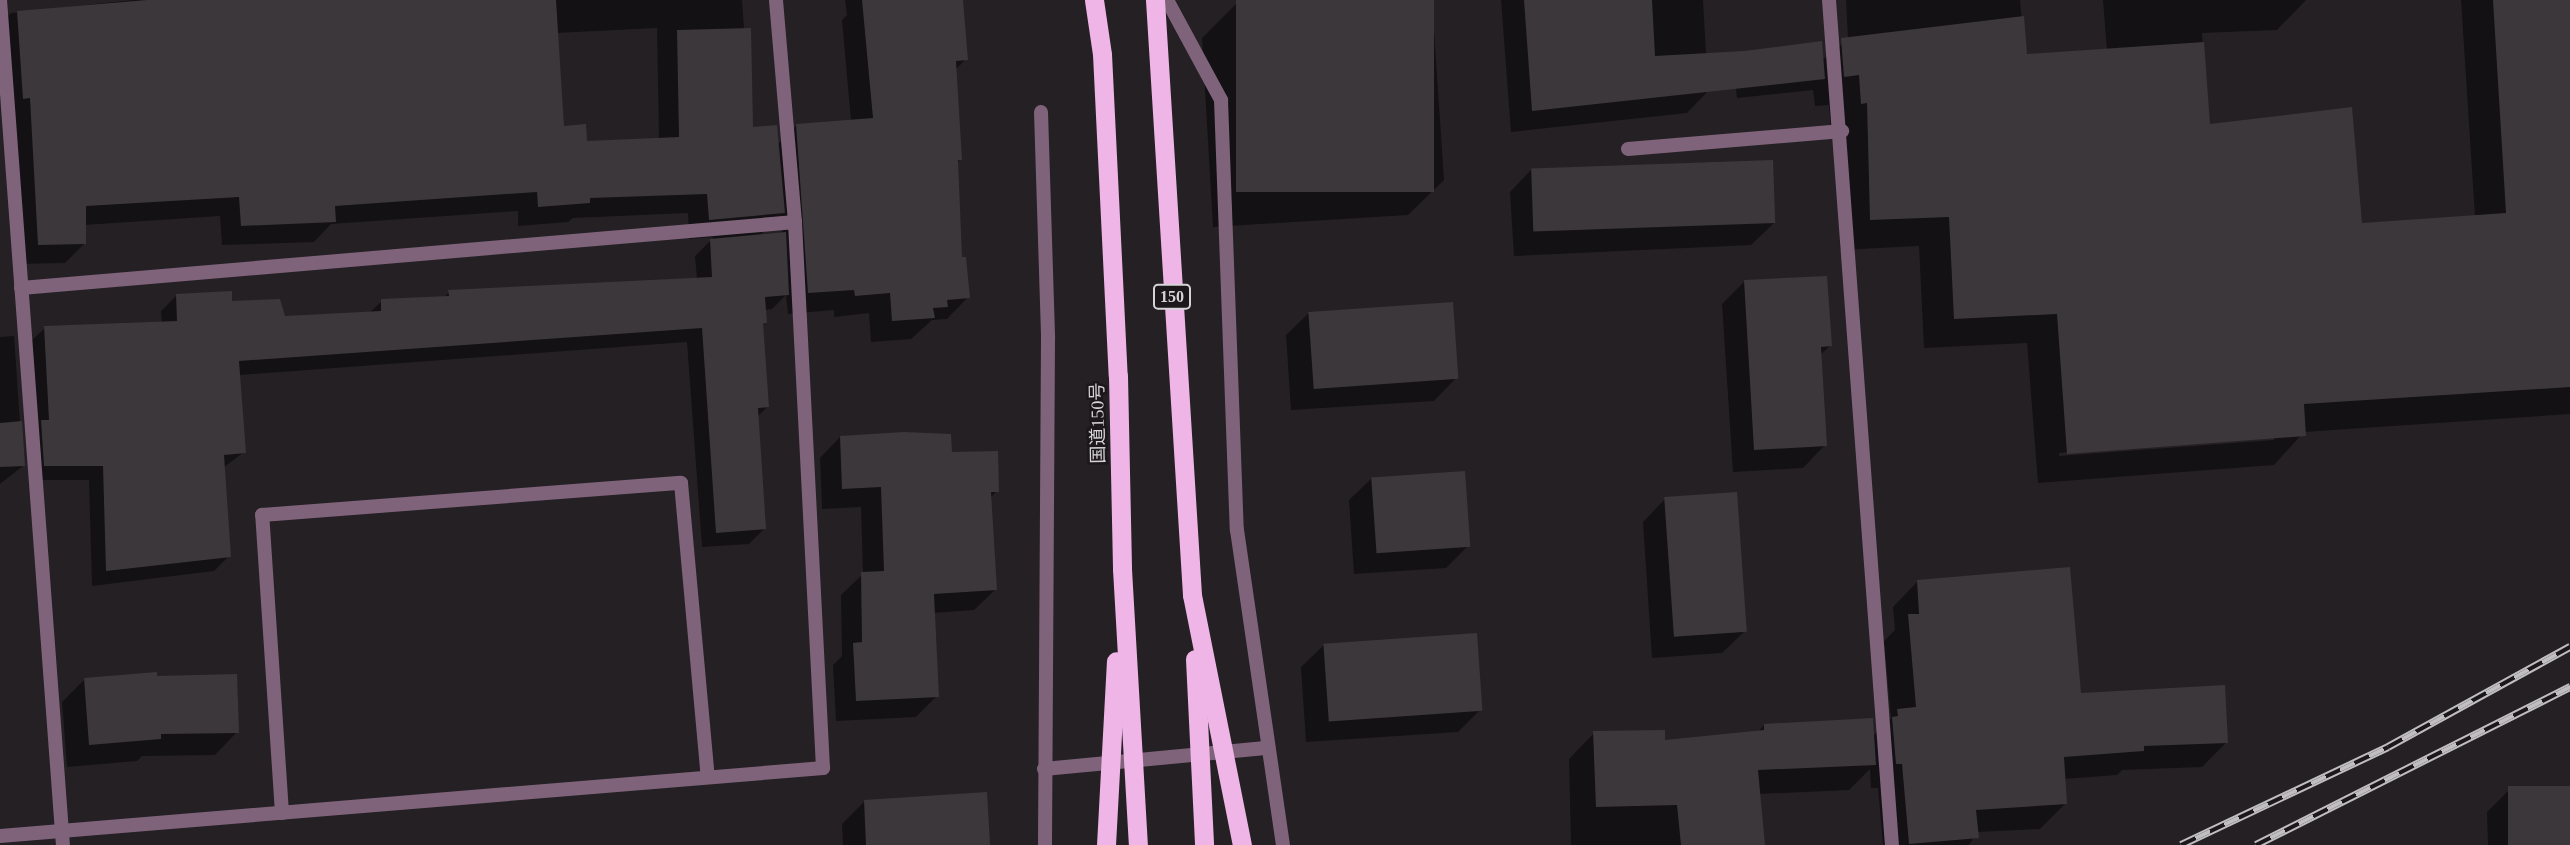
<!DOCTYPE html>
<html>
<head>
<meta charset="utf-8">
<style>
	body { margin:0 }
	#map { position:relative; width:2570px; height:845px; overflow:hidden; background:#252024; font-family:"Times New Roman","Noto Sans JP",serif }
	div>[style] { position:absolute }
	.shadow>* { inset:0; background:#0007 }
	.building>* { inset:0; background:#3c373b; transform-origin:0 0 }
	.minor>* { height:14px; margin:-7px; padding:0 7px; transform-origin:7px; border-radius:7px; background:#7f637b }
	.trunk>* { height:19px; margin:-9.5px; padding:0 9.5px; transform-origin:9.5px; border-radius:9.5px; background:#eeb5e6 }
	.rail>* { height:8px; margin-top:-4px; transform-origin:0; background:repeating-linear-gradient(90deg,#1b171b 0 16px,#c1bec1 0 32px); box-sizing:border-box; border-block:2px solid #c1bec1 }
	.trunk-bridge>* { height:19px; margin:-9.5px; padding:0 9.5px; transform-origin:9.5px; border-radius:9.5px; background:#eeb5e6 }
	span { translate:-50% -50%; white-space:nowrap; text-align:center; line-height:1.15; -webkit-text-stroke:5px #1b171b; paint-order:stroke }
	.shield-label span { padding:2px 5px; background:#1b171b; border:2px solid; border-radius:5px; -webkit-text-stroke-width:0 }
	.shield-label { font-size:16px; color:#d7d4d7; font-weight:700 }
	.street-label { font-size:18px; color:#d7d4d7 }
</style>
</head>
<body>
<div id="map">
	<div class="shadow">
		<div style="clip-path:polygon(evenodd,133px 0,742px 0,751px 129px,777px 145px,797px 125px,851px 121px,842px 20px,847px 15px,845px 0,961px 0,966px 59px,955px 70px,960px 159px,957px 163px,961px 259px,968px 297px,947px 319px,932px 320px,911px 339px,871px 342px,869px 313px,834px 317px,834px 310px,788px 314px,786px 295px,772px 309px,764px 310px,761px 327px,767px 407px,757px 417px,764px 529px,749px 544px,702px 547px,687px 342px,239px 375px,244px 452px,223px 468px,229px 556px,214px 571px,92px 586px,89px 480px,30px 480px,20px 351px,45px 328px,162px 324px,161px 311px,176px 296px,284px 318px,369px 313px,382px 301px,444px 298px,449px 292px,697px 279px,695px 256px,714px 237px,689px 239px,688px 213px,573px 218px,568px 222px,518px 226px,518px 211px,331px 224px,314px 242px,222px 245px,220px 216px,84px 225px,85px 243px,65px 263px,19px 264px,0 96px,0 24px,11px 13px,133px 0,657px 28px,659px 139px,585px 142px,563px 127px,556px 33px,657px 28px,133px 0,781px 215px,782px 235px,759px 236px,781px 215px)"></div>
		<div style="clip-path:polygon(1240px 0,1432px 0,1444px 180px,1408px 215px,1213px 227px,1202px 38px)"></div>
		<div style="clip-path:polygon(1501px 0,1703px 0,1708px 91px,1687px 113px,1511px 132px)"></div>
		<div style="clip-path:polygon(evenodd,1846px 0,2020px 0,2025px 56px,2107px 51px,2103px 0,2306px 0,2277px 30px,2202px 33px,2208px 126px,2361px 225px,2475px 217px,2461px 0,2570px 0,2570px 414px,2304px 432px,2274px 465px,2038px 483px,2027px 343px,1924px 348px,1919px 246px,1840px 250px,1837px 133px,1831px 133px,1829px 105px,1815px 106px,1813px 90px,1737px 98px,1733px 64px,1822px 60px,1848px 39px,1846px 0,2274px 436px,2274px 440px,2059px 456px,2059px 453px,2274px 436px)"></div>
		<div style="clip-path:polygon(1532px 169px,1774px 223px,1751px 245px,1514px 256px,1510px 192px)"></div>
		<div style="clip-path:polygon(1744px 282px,1830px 346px,1820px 355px,1825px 445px,1803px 468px,1733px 472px,1722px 304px)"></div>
		<div style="clip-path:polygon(1309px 313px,1456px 378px,1434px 401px,1291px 410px,1286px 335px)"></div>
		<div style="clip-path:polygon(14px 336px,23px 466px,0 484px,0 337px)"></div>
		<div style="clip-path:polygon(840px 437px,950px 454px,997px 491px,990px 498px,995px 590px,974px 610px,933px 613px,937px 696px,916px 717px,836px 721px,833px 665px,842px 656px,841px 595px,863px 574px,861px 507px,822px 509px,820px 458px)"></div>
		<div style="clip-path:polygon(1372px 478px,1468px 546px,1446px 568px,1354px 574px,1349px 500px)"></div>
		<div style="clip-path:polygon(1665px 499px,1745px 631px,1722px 653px,1652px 658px,1643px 522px)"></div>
		<div style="clip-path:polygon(1917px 582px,2079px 695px,2227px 742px,2202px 767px,2122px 770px,2117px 775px,2064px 779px,2065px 804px,2040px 829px,1977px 832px,1969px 845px,1883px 845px,1878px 788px,1871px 788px,1870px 769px,1849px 790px,1759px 794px,1763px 845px,1571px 845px,1569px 759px,1594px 733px,1664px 742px,1758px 732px,1764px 725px,1873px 736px,1891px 718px,1884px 641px,1895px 630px,1893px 607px)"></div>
		<div style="clip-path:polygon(1324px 645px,1480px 710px,1458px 732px,1306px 742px,1301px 667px)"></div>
		<div style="clip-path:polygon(155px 678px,237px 732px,215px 755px,142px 756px,137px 761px,67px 767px,62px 702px,84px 680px)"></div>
		<div style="clip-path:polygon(2570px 788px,2570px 845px,2488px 845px,2487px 812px,2509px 790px)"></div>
		<div style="clip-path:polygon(864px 802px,988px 845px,843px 845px,842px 824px)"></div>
	</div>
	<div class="building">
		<div style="clip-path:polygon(147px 0,556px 0,564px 126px,586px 124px,587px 141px,679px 137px,677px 30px,751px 28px,753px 127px,777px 125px,785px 213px,709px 220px,707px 194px,590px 198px,590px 203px,538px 207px,537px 192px,335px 206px,336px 222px,241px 226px,239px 197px,86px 206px,86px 244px,38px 245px,30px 98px,23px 99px,17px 11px)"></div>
		<div style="clip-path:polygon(862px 0,963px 0,968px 60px,956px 61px,962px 160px,958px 160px,962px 257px,966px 257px,970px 298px,947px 300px,948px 307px,933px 308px,935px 318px,892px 321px,890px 293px,855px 296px,854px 290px,808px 293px,796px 124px,873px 118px)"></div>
		<div style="left:1236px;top:0;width:198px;height:192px"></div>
		<div style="clip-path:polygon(1524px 0,1652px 0,1655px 56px,1744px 51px,1822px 41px,1825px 79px,1532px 111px)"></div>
		<div style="clip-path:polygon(2493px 0,2570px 0,2570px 387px,2304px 404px,2306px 436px,2067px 454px,2057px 314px,1954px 319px,1949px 217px,1870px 220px,1867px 103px,1861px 104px,1859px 75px,1844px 77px,1841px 38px,2024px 16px,2027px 54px,2204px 42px,2210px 124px,2352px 107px,2362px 223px,2506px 213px)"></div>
		<div style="left:1773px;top:160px;width:63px;height:242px;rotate:88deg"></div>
		<div style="clip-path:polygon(786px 232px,789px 295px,765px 297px,767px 323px,763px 323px,769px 407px,758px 408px,766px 529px,716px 533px,702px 328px,239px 361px,246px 453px,224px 455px,231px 557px,106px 571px,103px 466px,44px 466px,41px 420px,49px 420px,44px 326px,177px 321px,176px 294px,232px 291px,232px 301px,280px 299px,285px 316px,381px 311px,381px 299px,449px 296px,448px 290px,712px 277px,710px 239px)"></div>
		<div style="clip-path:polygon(1827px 276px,1832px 346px,1821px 347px,1827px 446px,1754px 450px,1744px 280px)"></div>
		<div style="left:1453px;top:302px;width:77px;height:145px;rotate:86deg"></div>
		<div style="clip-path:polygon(22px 421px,25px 466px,0 467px,0 423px)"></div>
		<div style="clip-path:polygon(904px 432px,951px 434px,952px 452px,998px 451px,999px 492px,991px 492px,997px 590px,934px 594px,939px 697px,856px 701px,853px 643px,862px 642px,861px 572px,884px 571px,881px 487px,842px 489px,840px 436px)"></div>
		<div style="left:1465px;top:471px;width:76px;height:94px;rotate:86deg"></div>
		<div style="left:1737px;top:492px;width:140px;height:73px;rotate:86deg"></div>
		<div style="clip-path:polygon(2070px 567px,2081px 693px,2225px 685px,2228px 743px,2144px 746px,2144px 751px,2064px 757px,2067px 804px,1976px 810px,1979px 838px,1909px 844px,1902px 764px,1896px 764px,1892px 717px,1898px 716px,1897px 709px,1916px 707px,1908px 614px,1919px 614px,1917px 580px)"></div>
		<div style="left:1477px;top:633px;width:78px;height:154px;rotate:86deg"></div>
		<div style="clip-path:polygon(157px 672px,157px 676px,237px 674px,239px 733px,161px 734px,161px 739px,89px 745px,84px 678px)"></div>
		<div style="clip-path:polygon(1873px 718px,1876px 765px,1758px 770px,1765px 845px,1681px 845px,1677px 805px,1596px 807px,1593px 731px,1665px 730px,1665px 740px,1764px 730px,1764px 724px)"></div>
		<div style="left:2570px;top:786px;width:59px;height:62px;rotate:90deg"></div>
		<div style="clip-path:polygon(987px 792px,990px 845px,866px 845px,864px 800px)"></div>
	</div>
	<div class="minor">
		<div style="left:0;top:0;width:847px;rotate:85.74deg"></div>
		<div style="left:1167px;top:0;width:114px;rotate:61.6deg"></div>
		<div style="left:1221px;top:100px;width:430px;rotate:87.9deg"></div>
		<div style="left:1237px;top:530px;width:318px;rotate:81.7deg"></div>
		<div style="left:1829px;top:0;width:847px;rotate:85.74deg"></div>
		<div style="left:1041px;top:112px;width:226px;rotate:88.2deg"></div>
		<div style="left:1048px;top:338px;width:507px;rotate:90.34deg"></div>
		<div style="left:1628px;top:149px;width:215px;rotate:-4.8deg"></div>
		<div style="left:21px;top:288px;width:777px;rotate:-4.87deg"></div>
		<div style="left:1044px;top:769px;width:225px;rotate:-5.4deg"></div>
		<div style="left:282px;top:813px;width:299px;rotate:-93.8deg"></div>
		<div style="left:262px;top:515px;width:420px;rotate:-4.4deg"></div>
		<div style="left:681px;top:483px;width:295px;rotate:84.8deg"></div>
		<div style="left:0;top:836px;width:826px;rotate:-4.72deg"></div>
		<div style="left:823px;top:768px;width:547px;rotate:-92.94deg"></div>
		<div style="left:795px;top:222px;width:223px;rotate:-94.9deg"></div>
	</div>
	<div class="trunk">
		<div style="left:1094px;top:0;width:55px;rotate:81.6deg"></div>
		<div style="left:1102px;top:54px;width:322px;rotate:87.2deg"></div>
		<div style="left:1118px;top:376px;width:193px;rotate:88.8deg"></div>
		<div style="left:1155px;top:0;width:596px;rotate:86.44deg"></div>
	</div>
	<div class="rail">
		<div style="left:2181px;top:845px;width:229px;rotate:-25.3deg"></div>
		<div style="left:2388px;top:747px;width:208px;rotate:-28.8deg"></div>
		<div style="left:2256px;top:845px;width:352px;rotate:-26.7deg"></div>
	</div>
	<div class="trunk-bridge">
		<div style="left:1122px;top:569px;width:276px;rotate:86.7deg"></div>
		<div style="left:1192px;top:595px;width:255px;rotate:78.7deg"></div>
		<div style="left:1195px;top:659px;width:186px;rotate:87.2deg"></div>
		<div style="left:1106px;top:845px;width:184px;rotate:-86.9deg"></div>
	</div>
	<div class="shield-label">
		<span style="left:1172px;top:297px">150</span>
	</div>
	<div class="street-label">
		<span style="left:1098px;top:423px;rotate:-91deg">国道150号</span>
	</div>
</div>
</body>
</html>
